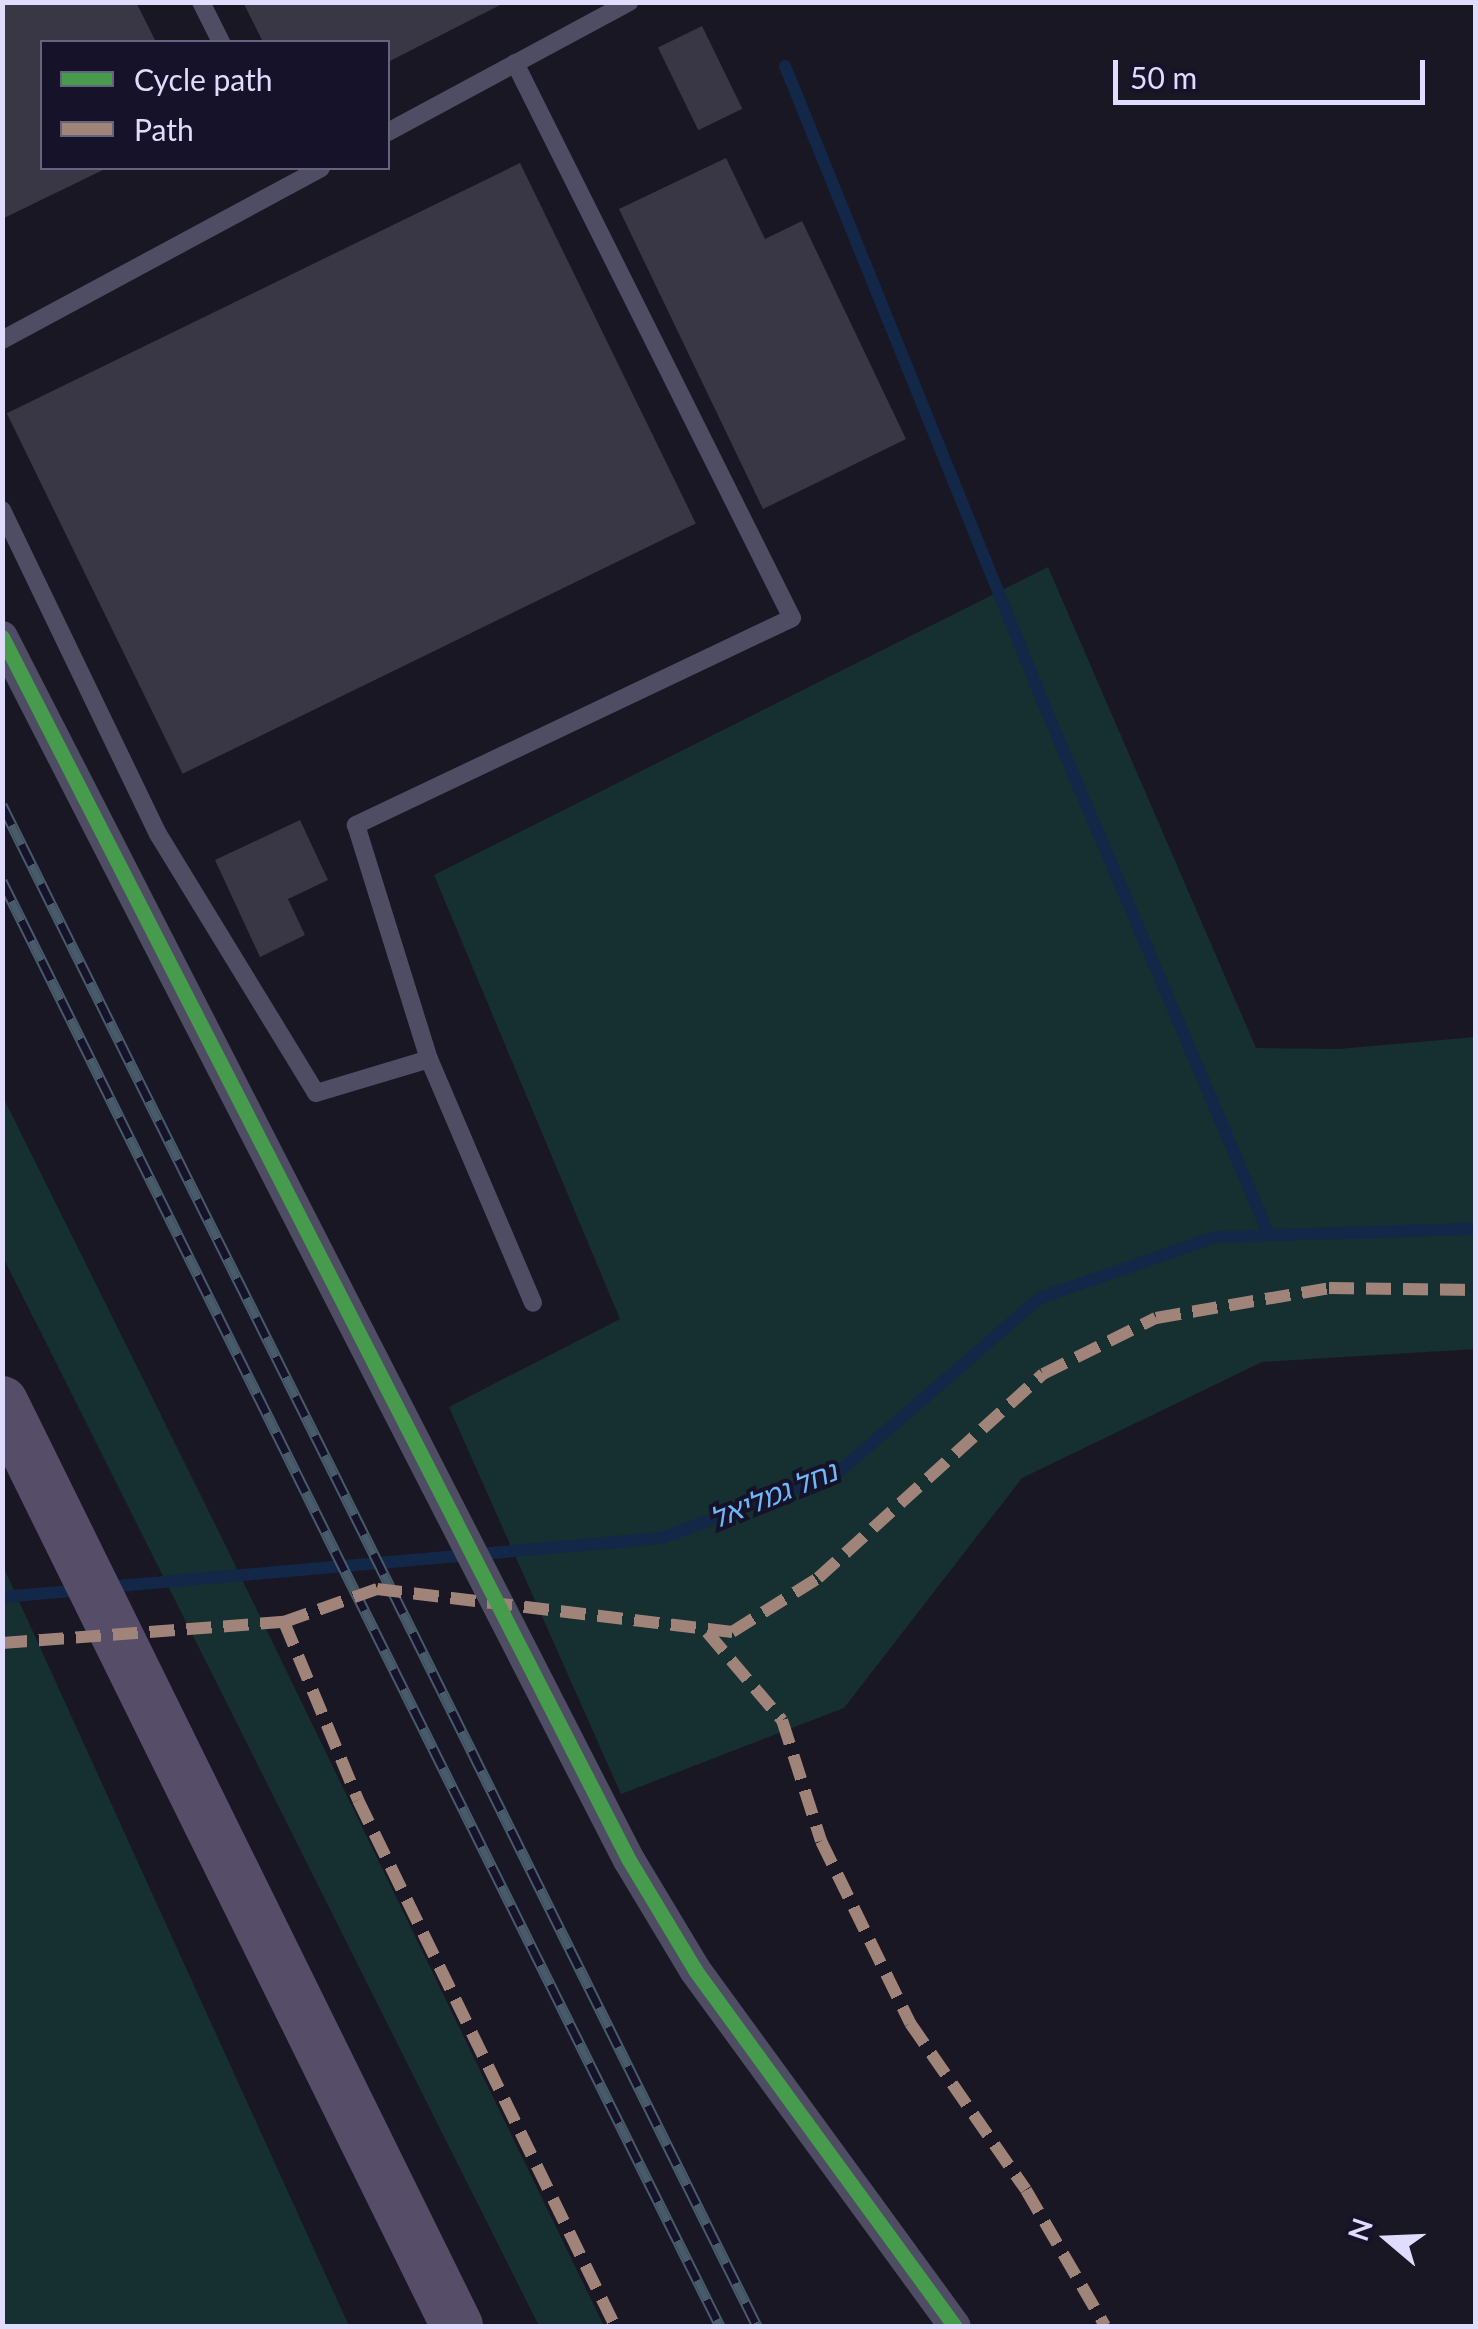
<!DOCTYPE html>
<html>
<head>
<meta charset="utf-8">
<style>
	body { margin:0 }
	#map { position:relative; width:1478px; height:2329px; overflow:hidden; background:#1a1724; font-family:Lato,"Noto Sans Hebrew",sans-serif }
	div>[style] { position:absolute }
	.green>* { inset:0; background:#162f30 }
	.stream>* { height:12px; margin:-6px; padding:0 6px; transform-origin:6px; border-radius:6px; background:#132749 }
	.building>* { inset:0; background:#393645; transform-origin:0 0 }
	.lane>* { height:18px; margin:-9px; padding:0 9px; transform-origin:9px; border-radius:9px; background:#4e4d64 }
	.street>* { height:32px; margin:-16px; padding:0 16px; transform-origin:16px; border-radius:16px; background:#4e4d64 }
	.primary>* { height:52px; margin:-26px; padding:0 26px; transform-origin:26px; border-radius:26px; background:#564e68 }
	.rail>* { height:11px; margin-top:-5.5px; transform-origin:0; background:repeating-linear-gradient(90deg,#161229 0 22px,#485b6b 0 44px); box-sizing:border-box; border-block:2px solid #485b6b }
	.quiet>* { height:12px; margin-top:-6px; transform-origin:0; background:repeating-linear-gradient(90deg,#a18479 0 25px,transparent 0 37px) }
	.cycleway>* { height:15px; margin:-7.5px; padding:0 7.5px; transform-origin:7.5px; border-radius:7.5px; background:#469c4c }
	span { translate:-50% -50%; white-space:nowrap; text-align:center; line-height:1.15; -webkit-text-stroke:8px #161229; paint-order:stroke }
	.water-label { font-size:28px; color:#70b9f7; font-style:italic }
	.frame { position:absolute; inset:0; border:5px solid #e0dcfd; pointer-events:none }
	.legend { position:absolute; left:40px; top:40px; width:350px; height:130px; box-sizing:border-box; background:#161229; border:2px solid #67637e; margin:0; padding:12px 18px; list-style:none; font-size:30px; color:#e0dcfd }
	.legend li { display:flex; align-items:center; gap:20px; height:50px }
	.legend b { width:50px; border:2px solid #67637e }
	.north { position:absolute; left:1338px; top:2189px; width:100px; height:100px; -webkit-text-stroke:8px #161229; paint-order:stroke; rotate:289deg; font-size:28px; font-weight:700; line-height:40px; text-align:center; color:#e0dcfd }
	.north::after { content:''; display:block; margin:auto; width:35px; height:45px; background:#e0dcfd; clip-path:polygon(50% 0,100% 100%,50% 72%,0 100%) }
	.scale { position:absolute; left:1113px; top:60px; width:312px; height:45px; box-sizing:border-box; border:5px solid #e0dcfd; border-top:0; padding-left:12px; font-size:30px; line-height:35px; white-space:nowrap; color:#e0dcfd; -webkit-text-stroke:8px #161229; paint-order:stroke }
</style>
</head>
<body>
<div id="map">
	<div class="green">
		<div style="clip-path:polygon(1048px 567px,1256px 1048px,1338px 1049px,1475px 1037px,1475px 1349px,1262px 1362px,1022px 1478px,844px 1708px,621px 1794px,449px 1407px,620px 1319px,434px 875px)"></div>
		<div style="clip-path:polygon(2px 1095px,221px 1536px,604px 2326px,539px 2326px,3px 1257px)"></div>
		<div style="clip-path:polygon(3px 1566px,349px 2326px,3px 2326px)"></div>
	</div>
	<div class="stream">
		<div style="left:785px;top:66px;width:697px;rotate:67.92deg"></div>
		<div style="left:1047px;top:712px;width:568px;rotate:67deg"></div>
		<div style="left:107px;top:1587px;width:557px;rotate:-5.05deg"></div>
		<div style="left:662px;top:1538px;width:190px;rotate:-20.6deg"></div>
		<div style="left:840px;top:1471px;width:264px;rotate:-40.9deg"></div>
		<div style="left:1040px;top:1298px;width:185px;rotate:-19.2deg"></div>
		<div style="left:1215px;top:1237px;width:261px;rotate:-1.8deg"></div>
		<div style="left:2px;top:1597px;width:81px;rotate:-4.9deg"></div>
	</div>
	<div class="building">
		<div style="clip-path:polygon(2px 2px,136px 2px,156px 42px,42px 42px,42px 168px,107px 168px,2px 219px)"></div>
		<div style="clip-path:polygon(243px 2px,506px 2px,388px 62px,388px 42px,263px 42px)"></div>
		<div style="left:702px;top:26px;width:92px;height:49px;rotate:64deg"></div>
		<div style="clip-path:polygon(726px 158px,765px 239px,802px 221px,906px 439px,763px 509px,619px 209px)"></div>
		<div style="left:520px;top:163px;width:401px;height:571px;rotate:64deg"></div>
		<div style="clip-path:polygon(300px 820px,328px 880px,288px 899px,305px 935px,260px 957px,215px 860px)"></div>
	</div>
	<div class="lane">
		<div style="left:201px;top:2px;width:45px;rotate:63.4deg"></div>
		<div style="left:515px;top:63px;width:620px;rotate:63.48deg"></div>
		<div style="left:792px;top:618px;width:483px;rotate:154.6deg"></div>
		<div style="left:356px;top:825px;width:245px;rotate:72.7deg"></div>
		<div style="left:429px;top:1059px;width:265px;rotate:66.9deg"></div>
		<div style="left:388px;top:132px;width:274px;rotate:-28.3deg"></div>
		<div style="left:2px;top:340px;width:362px;rotate:-28.3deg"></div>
		<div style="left:2px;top:510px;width:360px;rotate:64.3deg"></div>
		<div style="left:158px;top:834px;width:303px;rotate:58.6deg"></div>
		<div style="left:316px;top:1093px;width:118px;rotate:-16.7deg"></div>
	</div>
	<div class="street">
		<div style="left:2px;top:637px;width:1374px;rotate:62.86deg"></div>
		<div style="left:629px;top:1860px;width:128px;rotate:59deg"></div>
		<div style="left:695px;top:1970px;width:441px;rotate:53.9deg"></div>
	</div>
	<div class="primary">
		<div style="left:2px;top:1402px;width:1030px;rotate:63.78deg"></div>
	</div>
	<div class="rail">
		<div style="left:2px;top:805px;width:1698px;rotate:63.6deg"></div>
		<div style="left:2px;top:881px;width:1614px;rotate:63.58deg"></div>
	</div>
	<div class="quiet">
		<div style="left:284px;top:1622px;width:193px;rotate:67.4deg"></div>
		<div style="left:358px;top:1800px;width:585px;rotate:63.96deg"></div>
		<div style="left:707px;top:1632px;width:116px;rotate:49.6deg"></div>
		<div style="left:782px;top:1720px;width:127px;rotate:72.1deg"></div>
		<div style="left:821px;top:1841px;width:203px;rotate:63.9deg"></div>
		<div style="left:910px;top:2023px;width:203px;rotate:55.2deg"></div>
		<div style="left:1026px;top:2190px;width:157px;rotate:59.8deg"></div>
		<div style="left:2px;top:1643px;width:283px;rotate:-4.3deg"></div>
		<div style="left:284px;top:1622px;width:99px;rotate:-19.5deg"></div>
		<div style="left:377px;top:1589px;width:358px;rotate:6.9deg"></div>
		<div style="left:732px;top:1632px;width:102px;rotate:-32.1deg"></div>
		<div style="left:818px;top:1578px;width:304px;rotate:-42.2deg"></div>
		<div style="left:1043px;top:1374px;width:126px;rotate:-26.4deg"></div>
		<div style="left:1156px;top:1318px;width:176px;rotate:-9.8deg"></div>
		<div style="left:1329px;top:1288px;width:147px;rotate:0.8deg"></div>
	</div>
	<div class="cycleway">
		<div style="left:2px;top:637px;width:1374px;rotate:62.86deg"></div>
		<div style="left:629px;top:1860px;width:128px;rotate:59deg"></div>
		<div style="left:695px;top:1970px;width:441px;rotate:53.9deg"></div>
	</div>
	<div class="water-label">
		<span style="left:773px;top:1494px;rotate:-22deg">נחל גמליאל</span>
	</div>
	<div class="frame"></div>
	<ul class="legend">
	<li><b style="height:12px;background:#469c4c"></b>Cycle path</li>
	<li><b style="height:12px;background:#a18479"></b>Path</li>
	</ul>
	<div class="north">N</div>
	<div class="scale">50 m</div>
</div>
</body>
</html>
